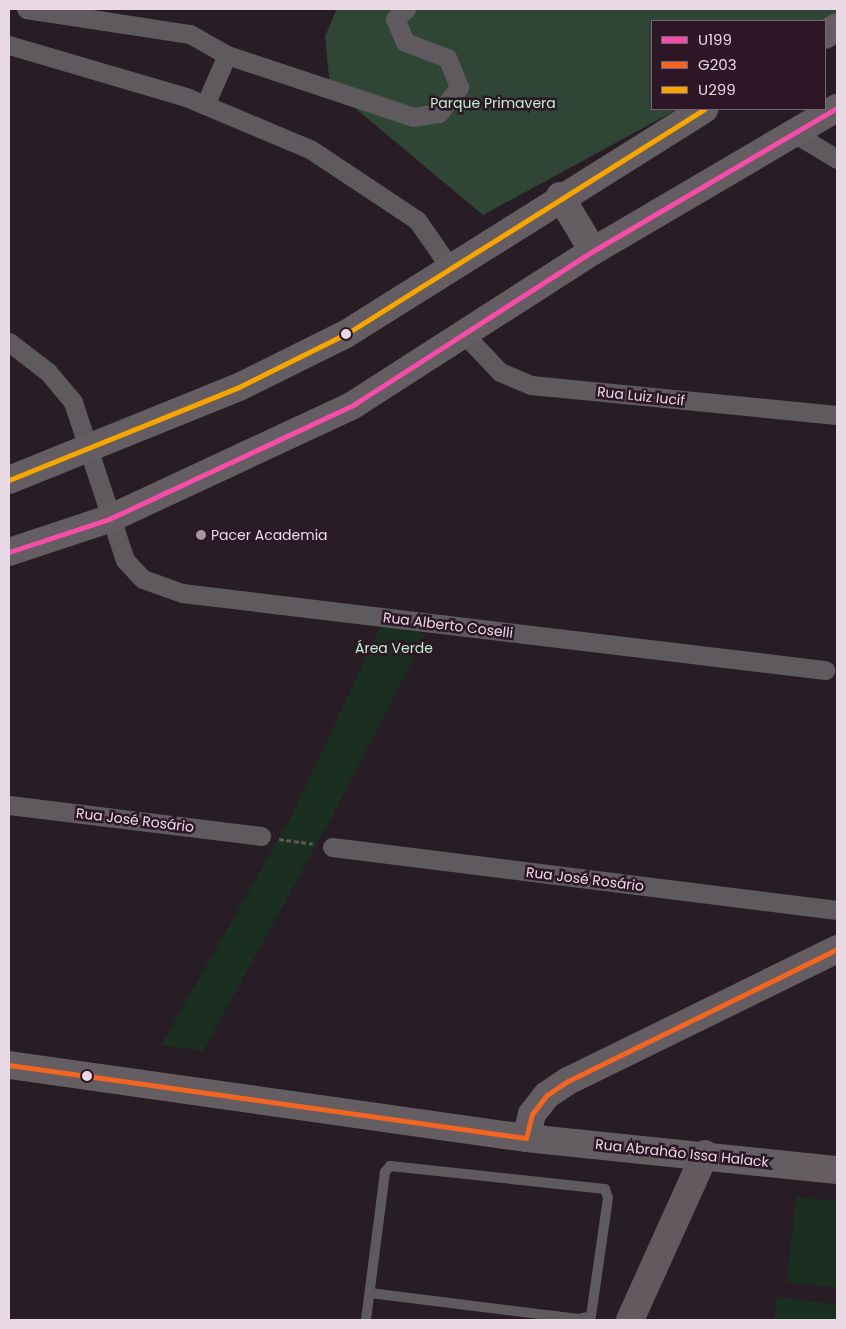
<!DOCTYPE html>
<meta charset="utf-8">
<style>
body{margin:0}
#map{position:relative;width:846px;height:1329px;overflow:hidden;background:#281c25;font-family:Poppins,sans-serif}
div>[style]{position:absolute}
.green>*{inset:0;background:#1a2e21}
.forest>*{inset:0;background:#2f4536}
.path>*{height:3px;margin-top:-1.5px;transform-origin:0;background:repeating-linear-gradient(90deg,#5e585b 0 5px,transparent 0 7.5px)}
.lane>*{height:10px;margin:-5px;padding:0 5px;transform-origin:5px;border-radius:5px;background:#5f5a5e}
.street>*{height:19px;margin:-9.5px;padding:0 9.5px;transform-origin:9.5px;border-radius:9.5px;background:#5f5a5e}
.secondary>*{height:28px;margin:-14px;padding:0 14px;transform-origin:14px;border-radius:14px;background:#645d61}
.primary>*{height:28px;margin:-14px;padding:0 14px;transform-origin:14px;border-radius:14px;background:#635a60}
.bus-1>*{height:5px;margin:-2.5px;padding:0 2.5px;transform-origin:2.5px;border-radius:2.5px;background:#f54da8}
.bus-2>*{height:5px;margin:-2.5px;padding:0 2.5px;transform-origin:2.5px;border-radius:2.5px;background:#f26522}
.bus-3>*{height:5px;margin:-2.5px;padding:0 2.5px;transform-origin:2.5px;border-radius:2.5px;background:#f7a600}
.dots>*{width:14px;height:14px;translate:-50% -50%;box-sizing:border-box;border:2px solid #2d1727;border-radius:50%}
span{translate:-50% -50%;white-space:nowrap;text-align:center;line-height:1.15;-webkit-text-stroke:5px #2d1727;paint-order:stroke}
.park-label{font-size:14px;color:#bcf1cc}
.street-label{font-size:14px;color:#e9d9e4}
.poi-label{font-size:14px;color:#e9d9e4}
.left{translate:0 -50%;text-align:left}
.frame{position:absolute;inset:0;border:10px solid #e9d9e4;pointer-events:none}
.legend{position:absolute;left:651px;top:20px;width:175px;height:90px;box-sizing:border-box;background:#2d1727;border:1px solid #786573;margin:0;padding:6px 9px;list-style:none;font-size:15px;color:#e9d9e4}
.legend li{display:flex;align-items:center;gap:10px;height:25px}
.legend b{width:25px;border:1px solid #786573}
</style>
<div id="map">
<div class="green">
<div style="clip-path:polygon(385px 617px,426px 635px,332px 817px,203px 1051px,161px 1045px,291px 817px)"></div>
<div style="clip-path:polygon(796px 1197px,837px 1201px,837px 1288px,787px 1282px)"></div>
<div style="clip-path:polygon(777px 1297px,837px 1304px,837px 1320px,774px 1320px)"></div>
</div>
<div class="forest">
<div style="clip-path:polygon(337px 9px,837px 9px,837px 12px,822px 21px,652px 21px,652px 109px,678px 109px,483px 215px,330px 87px,325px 36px)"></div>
</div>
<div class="path">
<div style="left:279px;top:839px;width:34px;rotate:8deg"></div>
</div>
<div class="lane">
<div style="left:370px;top:1293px;width:177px;rotate:7.1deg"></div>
<div style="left:366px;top:1320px;width:149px;rotate:-82.7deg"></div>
<div style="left:385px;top:1172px;width:8px;rotate:-50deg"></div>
<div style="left:390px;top:1166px;width:216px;rotate:6.1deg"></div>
<div style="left:605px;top:1189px;width:9px;rotate:72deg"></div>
<div style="left:608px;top:1198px;width:119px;rotate:98.2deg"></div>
<div style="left:591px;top:1316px;width:12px;rotate:166deg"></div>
<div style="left:579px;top:1319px;width:33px;rotate:-173deg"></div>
<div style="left:546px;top:1315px;width:5px;rotate:101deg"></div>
</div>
<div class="street">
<div style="left:26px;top:9px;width:166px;rotate:8.7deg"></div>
<div style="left:190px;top:34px;width:43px;rotate:29.6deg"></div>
<div style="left:9px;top:45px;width:184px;rotate:16.4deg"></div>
<div style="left:186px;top:97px;width:134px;rotate:22.8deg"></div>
<div style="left:310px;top:149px;width:128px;rotate:33.6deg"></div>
<div style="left:417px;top:220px;width:56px;rotate:55.2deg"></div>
<div style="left:205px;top:105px;width:55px;rotate:-66.3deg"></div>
<div style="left:227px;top:55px;width:196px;rotate:18.4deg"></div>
<div style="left:413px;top:117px;width:26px;rotate:-9deg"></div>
<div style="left:439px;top:113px;width:33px;rotate:-52deg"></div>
<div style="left:459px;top:87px;width:31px;rotate:-112deg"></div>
<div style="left:447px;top:58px;width:45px;rotate:-159.1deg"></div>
<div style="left:405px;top:42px;width:25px;rotate:-113deg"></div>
<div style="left:395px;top:19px;width:15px;rotate:-42deg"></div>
<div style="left:794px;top:133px;width:50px;rotate:31.2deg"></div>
<div style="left:464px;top:334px;width:52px;rotate:46.5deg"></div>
<div style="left:500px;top:372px;width:34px;rotate:23deg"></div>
<div style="left:531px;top:385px;width:307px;rotate:5.6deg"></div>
<div style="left:9px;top:342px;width:49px;rotate:37.6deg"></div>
<div style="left:48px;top:372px;width:39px;rotate:50deg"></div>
<div style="left:73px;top:402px;width:166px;rotate:71.8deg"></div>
<div style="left:125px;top:560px;width:26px;rotate:47deg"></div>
<div style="left:143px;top:579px;width:41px;rotate:19.7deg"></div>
<div style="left:182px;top:593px;width:648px;rotate:6.83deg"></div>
<div style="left:9px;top:805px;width:254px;rotate:7deg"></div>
<div style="left:332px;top:847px;width:509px;rotate:7.11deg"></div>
</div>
<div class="secondary">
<div style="left:825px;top:35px;width:14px;rotate:-34deg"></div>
<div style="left:560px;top:196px;width:64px;rotate:59deg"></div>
<div style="left:9px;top:480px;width:248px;rotate:-22deg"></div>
<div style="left:239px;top:387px;width:119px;rotate:-26.4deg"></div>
<div style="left:346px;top:334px;width:423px;rotate:-32.1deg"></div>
<div style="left:9px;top:552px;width:105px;rotate:-18.3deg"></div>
<div style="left:109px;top:519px;width:269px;rotate:-25deg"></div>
<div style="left:353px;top:405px;width:285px;rotate:-32.7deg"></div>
<div style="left:593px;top:251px;width:283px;rotate:-30.4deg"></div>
<div style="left:9px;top:1065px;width:522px;rotate:8.04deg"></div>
<div style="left:526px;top:1138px;width:313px;rotate:5.9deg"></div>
<div style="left:526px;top:1138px;width:25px;rotate:-76deg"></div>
<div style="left:532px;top:1114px;width:24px;rotate:-52deg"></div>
<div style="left:547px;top:1095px;width:25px;rotate:-34deg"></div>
<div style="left:568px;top:1081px;width:300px;rotate:-26.1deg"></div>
</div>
<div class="primary">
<div style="left:630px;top:1320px;width:182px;rotate:-65.7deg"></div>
</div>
<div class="bus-1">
<div style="left:9px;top:552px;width:105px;rotate:-18.3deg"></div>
<div style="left:109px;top:519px;width:269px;rotate:-25deg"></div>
<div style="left:353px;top:405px;width:285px;rotate:-32.7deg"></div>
<div style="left:593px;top:251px;width:283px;rotate:-30.4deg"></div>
</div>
<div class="bus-2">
<div style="left:9px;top:1065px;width:522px;rotate:8.04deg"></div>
<div style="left:526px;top:1138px;width:25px;rotate:-76deg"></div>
<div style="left:532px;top:1114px;width:24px;rotate:-52deg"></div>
<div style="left:547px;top:1095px;width:25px;rotate:-34deg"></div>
<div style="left:568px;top:1081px;width:300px;rotate:-26.1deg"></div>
</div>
<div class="bus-3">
<div style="left:9px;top:480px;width:248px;rotate:-22deg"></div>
<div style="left:239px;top:387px;width:119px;rotate:-26.4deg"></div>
<div style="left:346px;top:334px;width:423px;rotate:-32.1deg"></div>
</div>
<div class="dots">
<div style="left:346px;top:334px;background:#e9d9e4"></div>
<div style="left:201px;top:535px;background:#a597a1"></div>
<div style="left:87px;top:1076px;background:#e9d9e4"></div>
</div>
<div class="park-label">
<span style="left:493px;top:103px">Parque Primavera</span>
<span style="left:394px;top:648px">Área Verde</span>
</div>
<div class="street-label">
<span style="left:641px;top:396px;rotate:6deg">Rua Luiz Iucif</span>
<span style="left:448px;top:625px;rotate:7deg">Rua Alberto Coselli</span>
<span style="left:135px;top:820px;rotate:7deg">Rua José Rosário</span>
<span style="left:585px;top:879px;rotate:7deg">Rua José Rosário</span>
<span style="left:682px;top:1153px;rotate:6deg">Rua Abrahão Issa Halack</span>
</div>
<div class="poi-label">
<span class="left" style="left:211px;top:535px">Pacer Academia</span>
</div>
<div class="frame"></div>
<ul class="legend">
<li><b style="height:6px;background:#f54da8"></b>U199</li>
<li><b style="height:6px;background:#f26522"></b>G203</li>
<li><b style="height:6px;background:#f7a600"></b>U299</li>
</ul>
</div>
